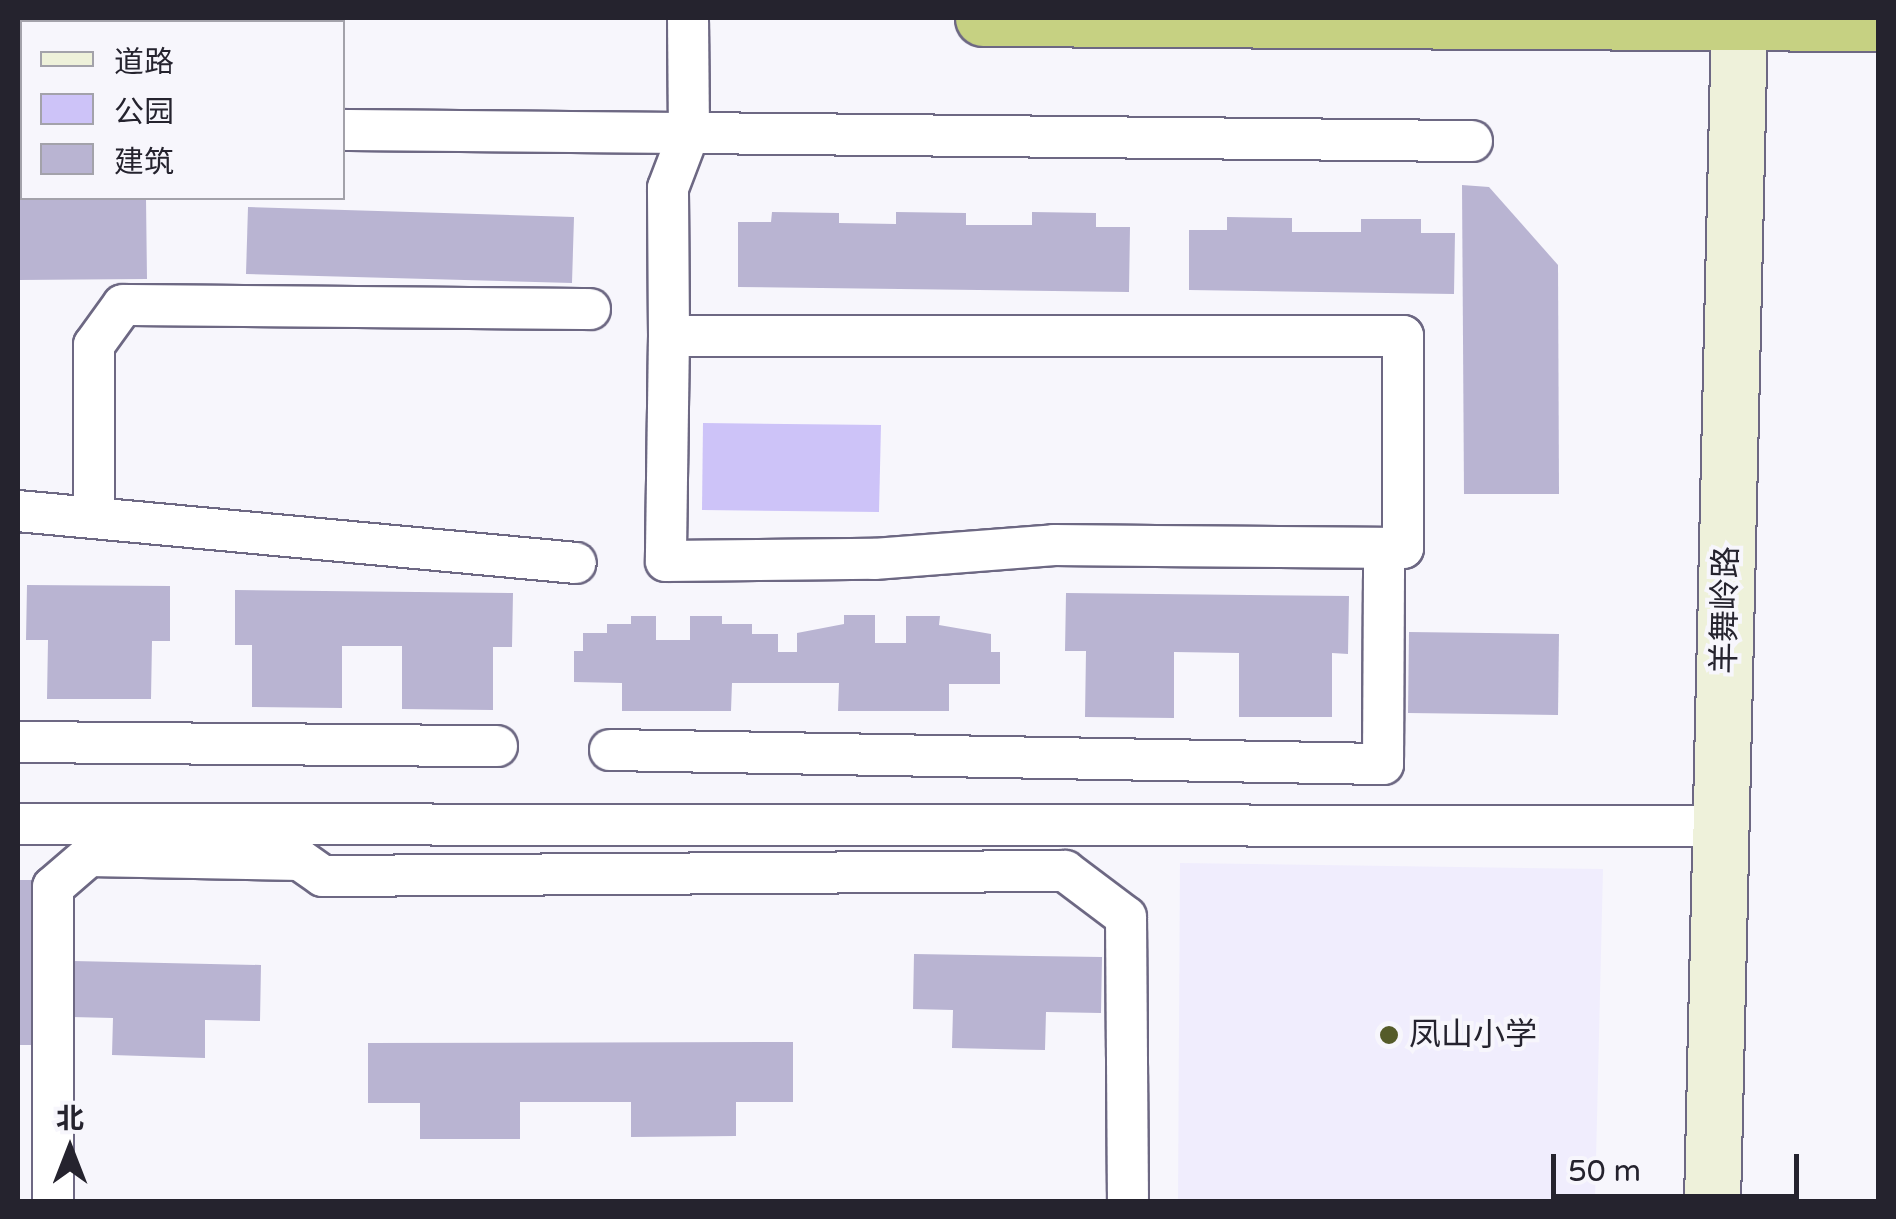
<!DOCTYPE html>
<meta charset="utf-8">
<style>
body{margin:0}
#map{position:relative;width:1896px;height:1219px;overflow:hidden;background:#f7f6fc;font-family:"Varela Round","Noto Sans SC",sans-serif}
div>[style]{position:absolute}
.built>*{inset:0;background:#f0edfd}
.green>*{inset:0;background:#cdc3f8}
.building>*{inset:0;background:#b9b4d2}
.roads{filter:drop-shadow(2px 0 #6d6883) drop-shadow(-2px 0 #6d6883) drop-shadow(0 2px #6d6883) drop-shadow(0 -2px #6d6883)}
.street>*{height:40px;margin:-20px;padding:0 20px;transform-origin:20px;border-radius:20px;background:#fff}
.secondary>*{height:55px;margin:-27.5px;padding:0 27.5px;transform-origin:27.5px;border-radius:27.5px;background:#eef1da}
.highway>*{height:55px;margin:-27.5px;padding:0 27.5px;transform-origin:27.5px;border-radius:27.5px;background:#c6d182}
.dots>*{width:28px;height:28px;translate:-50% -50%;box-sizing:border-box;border:5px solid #f7f6fc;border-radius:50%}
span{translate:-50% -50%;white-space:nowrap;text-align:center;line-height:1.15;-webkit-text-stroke:8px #f7f6fc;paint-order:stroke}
.street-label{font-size:32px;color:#25232e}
.poi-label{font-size:32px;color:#25232e}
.left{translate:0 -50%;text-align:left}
.frame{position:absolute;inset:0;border:20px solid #25232e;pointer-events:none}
.legend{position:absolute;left:20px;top:20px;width:325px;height:180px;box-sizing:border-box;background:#f7f6fc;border:2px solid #a3a2aa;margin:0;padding:12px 18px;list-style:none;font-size:30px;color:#25232e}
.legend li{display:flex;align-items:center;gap:20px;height:50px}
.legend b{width:50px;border:2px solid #a3a2aa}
.north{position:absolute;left:20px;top:1099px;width:100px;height:100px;-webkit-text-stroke:8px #f7f6fc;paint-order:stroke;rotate:0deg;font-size:28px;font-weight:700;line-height:40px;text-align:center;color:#25232e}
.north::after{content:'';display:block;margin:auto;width:35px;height:45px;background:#25232e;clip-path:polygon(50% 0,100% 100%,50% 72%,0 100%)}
.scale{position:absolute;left:1551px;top:1154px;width:248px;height:45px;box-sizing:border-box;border:5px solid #25232e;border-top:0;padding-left:12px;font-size:30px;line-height:35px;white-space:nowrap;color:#25232e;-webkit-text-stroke:8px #f7f6fc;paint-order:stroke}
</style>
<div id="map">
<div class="built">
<div style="clip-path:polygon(1180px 863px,1603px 869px,1595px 1201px,1178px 1201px)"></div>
</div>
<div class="green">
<div style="clip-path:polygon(703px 423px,881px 425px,879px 512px,702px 510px)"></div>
</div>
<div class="building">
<div style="clip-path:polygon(18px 178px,22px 198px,146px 198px,147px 279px,18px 280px)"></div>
<div style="clip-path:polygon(1462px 185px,1489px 187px,1558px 265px,1559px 494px,1464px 494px)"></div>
<div style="clip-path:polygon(248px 207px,574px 217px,572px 283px,246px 274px)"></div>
<div style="clip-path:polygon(772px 212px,839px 213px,839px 223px,896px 224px,896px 212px,966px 213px,966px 225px,1032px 225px,1032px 212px,1096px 213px,1096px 227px,1130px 227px,1129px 292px,738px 287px,738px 222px,771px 222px)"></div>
<div style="clip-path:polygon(1227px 217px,1292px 218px,1292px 232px,1361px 232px,1361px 219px,1421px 219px,1421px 233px,1455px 233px,1454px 294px,1189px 290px,1189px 230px,1227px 230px)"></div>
<div style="clip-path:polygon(27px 585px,170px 586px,170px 641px,152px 641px,151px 699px,47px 699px,48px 640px,26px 640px)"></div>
<div style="clip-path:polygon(235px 590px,513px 593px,512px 647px,493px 647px,493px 710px,402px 709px,402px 646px,342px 646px,342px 708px,252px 707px,252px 645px,235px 645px)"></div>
<div style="clip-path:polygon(1066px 593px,1349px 596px,1348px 654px,1332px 653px,1332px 717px,1239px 717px,1239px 653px,1174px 652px,1174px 718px,1085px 717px,1086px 651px,1065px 651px)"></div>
<div style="clip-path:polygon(844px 615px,875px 615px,875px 643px,906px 643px,906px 616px,940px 616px,939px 625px,991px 634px,991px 652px,1000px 652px,1000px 684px,949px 684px,949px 711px,838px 711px,839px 683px,732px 683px,731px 711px,622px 711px,622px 683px,574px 682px,574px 651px,583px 651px,583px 633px,607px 633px,607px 624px,631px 624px,631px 616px,656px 616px,656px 640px,690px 640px,690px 616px,722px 616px,722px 624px,752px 624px,752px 634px,778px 634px,778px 652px,797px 652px,797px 633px,844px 624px)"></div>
<div style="clip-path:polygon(1409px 632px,1559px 634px,1558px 715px,1408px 713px)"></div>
<div style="clip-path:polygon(18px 880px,36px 880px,34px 1045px,18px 1045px)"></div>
<div style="clip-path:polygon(914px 954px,1102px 957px,1101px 1013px,1046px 1012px,1045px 1050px,952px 1048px,953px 1010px,913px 1009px)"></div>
<div style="clip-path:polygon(73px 961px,261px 965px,260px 1021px,205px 1020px,205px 1058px,112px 1055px,113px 1018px,72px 1017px)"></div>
<div style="clip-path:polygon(793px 1042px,793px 1102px,736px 1102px,736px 1136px,631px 1137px,631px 1102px,520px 1102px,520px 1139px,420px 1139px,420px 1103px,368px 1103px,368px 1043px)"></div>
</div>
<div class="roads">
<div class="street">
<div style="left:342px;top:130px;width:347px;rotate:0.5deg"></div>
<div style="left:689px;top:133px;width:115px;rotate:-90.5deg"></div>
<div style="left:669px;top:336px;width:225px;rotate:90.8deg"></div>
<div style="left:666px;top:561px;width:208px;rotate:-0.6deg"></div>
<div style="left:874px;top:559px;width:181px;rotate:-4.4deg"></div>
<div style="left:1054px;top:545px;width:349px;rotate:0.5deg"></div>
<div style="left:1403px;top:548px;width:212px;rotate:-90deg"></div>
<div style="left:1403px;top:336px;width:734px;rotate:180deg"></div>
<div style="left:669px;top:336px;width:148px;rotate:-90.4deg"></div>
<div style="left:668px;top:188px;width:59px;rotate:-69.1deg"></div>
<div style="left:689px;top:133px;width:783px;rotate:0.59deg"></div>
<div style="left:18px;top:511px;width:560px;rotate:5.32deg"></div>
<div style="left:94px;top:518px;width:173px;rotate:-90deg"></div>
<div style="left:94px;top:345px;width:49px;rotate:-54.1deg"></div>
<div style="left:123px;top:305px;width:467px;rotate:0.5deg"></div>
<div style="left:18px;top:742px;width:479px;rotate:0.5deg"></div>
<div style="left:610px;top:750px;width:773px;rotate:1.04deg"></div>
<div style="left:1383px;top:764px;width:216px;rotate:-89.7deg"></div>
<div style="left:18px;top:824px;width:1703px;rotate:0.07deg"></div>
<div style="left:53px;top:1202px;width:315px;rotate:-90deg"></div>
<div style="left:53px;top:887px;width:48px;rotate:-40.7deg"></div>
<div style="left:89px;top:856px;width:211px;rotate:1.1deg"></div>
<div style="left:300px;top:860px;width:28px;rotate:35deg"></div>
<div style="left:323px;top:876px;width:742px;rotate:-0.39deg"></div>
<div style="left:1065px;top:871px;width:76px;rotate:37deg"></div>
<div style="left:1126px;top:917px;width:285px;rotate:89.6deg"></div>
</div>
<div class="secondary">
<div style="left:1712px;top:1202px;width:1184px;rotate:-88.69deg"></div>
</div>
<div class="highway">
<div style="left:983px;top:18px;width:895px;rotate:0.32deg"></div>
</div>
</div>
<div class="dots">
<div style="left:1389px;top:1035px;background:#555b29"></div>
</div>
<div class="street-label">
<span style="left:1726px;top:610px;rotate:-89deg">羊舞岭路</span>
</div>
<div class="poi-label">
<span class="left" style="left:1409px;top:1035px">凤山小学</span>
</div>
<div class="frame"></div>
<ul class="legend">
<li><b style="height:12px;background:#eef1da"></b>道路</li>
<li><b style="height:28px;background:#cdc3f8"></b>公园</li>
<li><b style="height:28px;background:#b9b4d2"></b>建筑</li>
</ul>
<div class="north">北</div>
<div class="scale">50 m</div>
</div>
